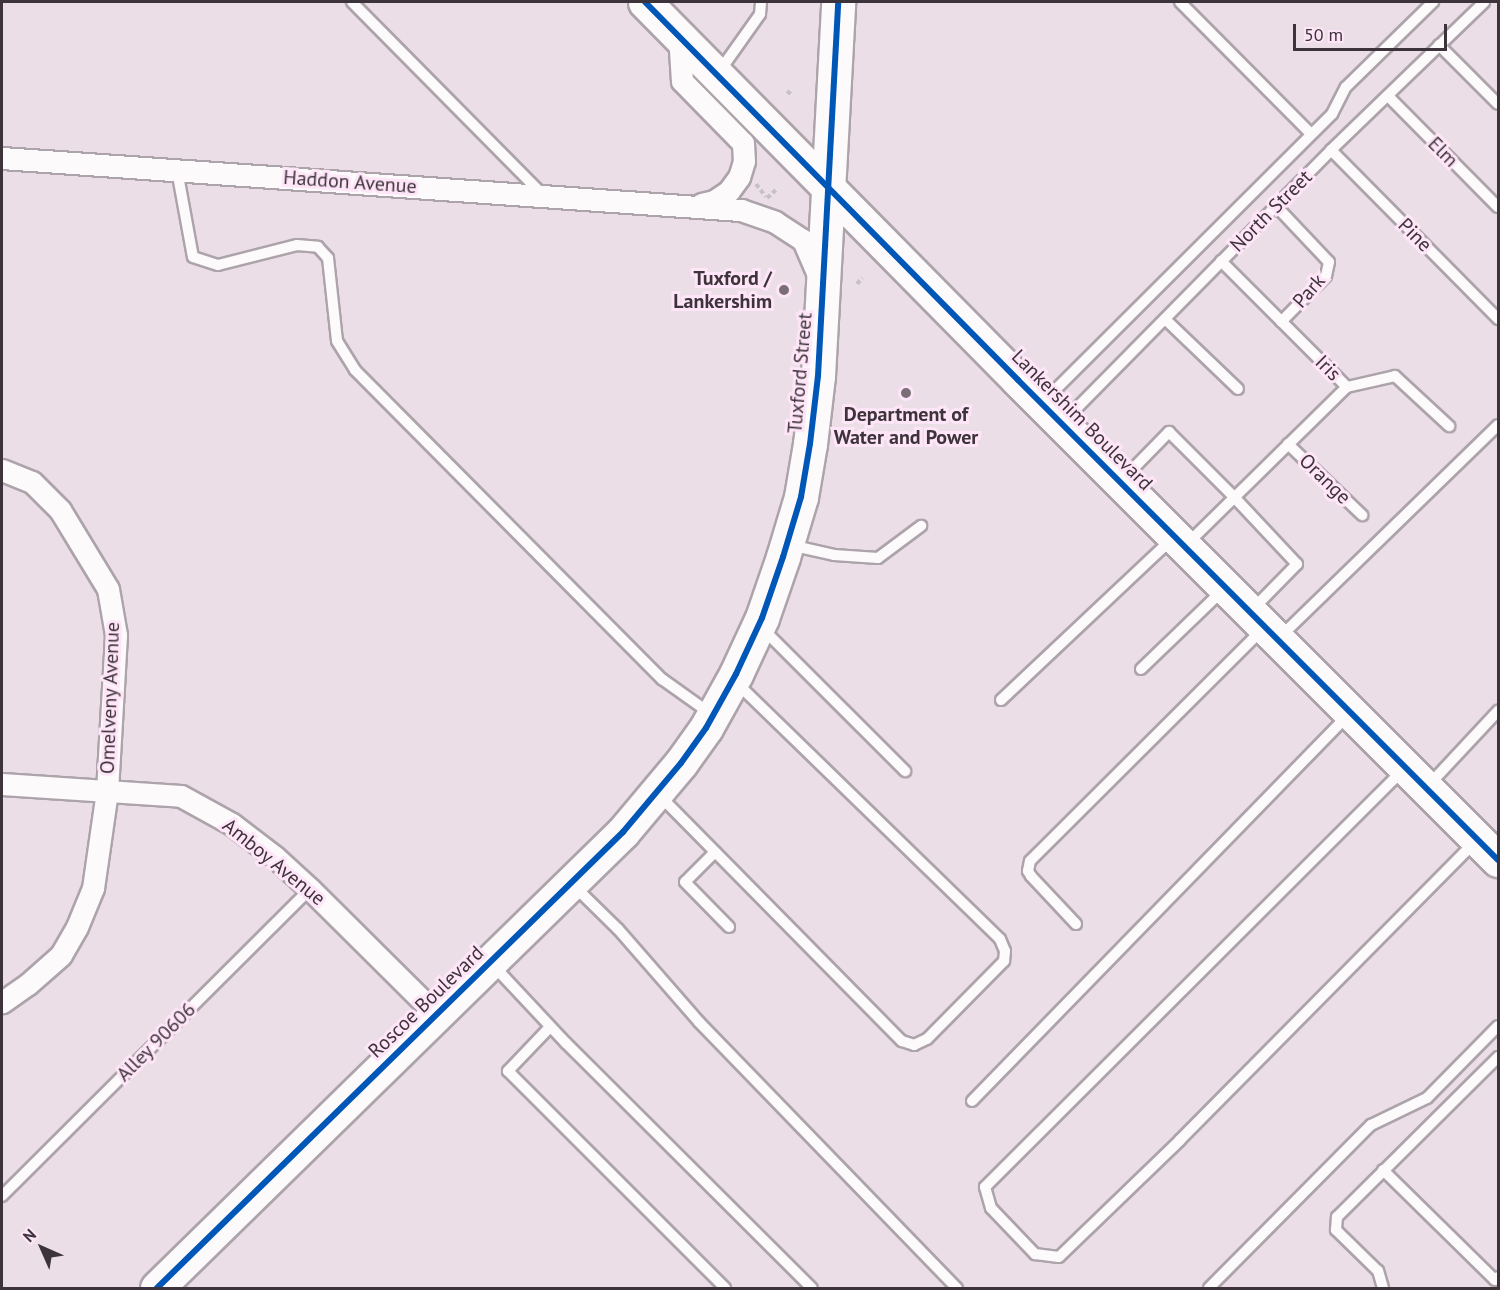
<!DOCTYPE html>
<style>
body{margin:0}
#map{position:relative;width:1500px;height:1290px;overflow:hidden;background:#ebdee7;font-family:"PT Sans",sans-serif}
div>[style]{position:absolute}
.path>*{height:4px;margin-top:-2px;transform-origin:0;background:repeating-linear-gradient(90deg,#c6c1c4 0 4.5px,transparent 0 7.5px)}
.roads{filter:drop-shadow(2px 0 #ada3aa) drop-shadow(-2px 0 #ada3aa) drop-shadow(0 2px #ada3aa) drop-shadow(0 -2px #ada3aa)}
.service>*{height:10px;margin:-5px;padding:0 5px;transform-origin:5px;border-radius:5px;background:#fcfafb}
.minor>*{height:21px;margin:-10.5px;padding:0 10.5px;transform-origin:10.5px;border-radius:10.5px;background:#fcfafb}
.primary>*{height:33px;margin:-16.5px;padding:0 16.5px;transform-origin:16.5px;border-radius:16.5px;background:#fcfafb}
.cycleway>*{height:6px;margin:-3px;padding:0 3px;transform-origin:3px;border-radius:3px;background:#0057b8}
.dots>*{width:16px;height:16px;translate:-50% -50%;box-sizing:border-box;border:3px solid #fee5f7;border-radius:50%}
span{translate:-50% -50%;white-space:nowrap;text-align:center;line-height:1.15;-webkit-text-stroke:6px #fee5f7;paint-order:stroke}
.street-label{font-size:20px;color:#3d333a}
.poi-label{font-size:20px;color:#3d333a;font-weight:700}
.right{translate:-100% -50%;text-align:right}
.frame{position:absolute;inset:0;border:3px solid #3d333a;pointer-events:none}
.north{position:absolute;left:12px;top:1218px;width:60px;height:60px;-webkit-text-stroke:4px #fee5f7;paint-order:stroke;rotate:315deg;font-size:16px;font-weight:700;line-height:24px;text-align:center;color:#3d333a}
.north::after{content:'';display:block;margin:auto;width:21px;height:27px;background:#3d333a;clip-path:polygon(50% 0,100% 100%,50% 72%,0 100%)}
.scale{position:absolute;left:1293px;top:24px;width:154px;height:27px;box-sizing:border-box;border:3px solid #3d333a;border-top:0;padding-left:8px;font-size:18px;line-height:21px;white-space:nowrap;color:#3d333a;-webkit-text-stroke:4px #fee5f7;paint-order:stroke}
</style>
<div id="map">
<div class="path">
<div style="left:787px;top:91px;width:6px;rotate:39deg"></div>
<div style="left:756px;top:184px;width:16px;rotate:52deg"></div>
<div style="left:767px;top:198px;width:12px;rotate:-42deg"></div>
<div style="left:857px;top:284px;width:8px;rotate:-50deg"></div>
</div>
<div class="roads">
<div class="service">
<div style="left:352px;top:2px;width:269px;rotate:45.3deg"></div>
<div style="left:1180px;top:2px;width:186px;rotate:45.2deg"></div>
<div style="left:1439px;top:45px;width:83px;rotate:45deg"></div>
<div style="left:719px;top:72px;width:71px;rotate:-54.7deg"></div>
<div style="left:760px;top:14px;width:12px;rotate:-85deg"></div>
<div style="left:1388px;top:96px;width:156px;rotate:45.3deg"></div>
<div style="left:1331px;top:150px;width:238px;rotate:45.3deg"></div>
<div style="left:177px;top:170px;width:88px;rotate:79.6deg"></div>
<div style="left:193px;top:257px;width:26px;rotate:18deg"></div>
<div style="left:218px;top:265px;width:81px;rotate:-14.2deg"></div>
<div style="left:297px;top:245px;width:21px;rotate:5deg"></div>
<div style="left:318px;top:247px;width:15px;rotate:48deg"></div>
<div style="left:328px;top:258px;width:83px;rotate:83.8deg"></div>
<div style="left:337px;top:341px;width:34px;rotate:58deg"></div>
<div style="left:355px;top:370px;width:436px;rotate:45.2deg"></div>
<div style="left:662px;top:679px;width:60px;rotate:35.5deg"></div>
<div style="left:1276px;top:206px;width:77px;rotate:46.6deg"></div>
<div style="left:1329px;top:262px;width:14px;rotate:102deg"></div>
<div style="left:1326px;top:276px;width:64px;rotate:134.4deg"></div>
<div style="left:1221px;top:261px;width:178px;rotate:45deg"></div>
<div style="left:1165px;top:319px;width:101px;rotate:43.8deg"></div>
<div style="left:1347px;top:387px;width:49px;rotate:-12.9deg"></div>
<div style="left:1395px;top:376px;width:74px;rotate:42.8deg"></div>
<div style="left:1044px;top:401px;width:407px;rotate:-44.9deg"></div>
<div style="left:1332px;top:114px;width:30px;rotate:-63deg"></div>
<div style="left:1346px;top:87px;width:122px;rotate:-44.3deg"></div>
<div style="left:1064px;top:421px;width:380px;rotate:-45.4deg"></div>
<div style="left:1331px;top:150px;width:213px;rotate:-44deg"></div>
<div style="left:1288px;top:444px;width:103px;rotate:43.8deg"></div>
<div style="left:1123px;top:479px;width:66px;rotate:-45.6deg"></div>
<div style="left:1169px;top:432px;width:92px;rotate:45deg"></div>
<div style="left:1234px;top:497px;width:92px;rotate:46.8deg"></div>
<div style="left:1297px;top:564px;width:64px;rotate:134.4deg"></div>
<div style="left:1187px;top:544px;width:224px;rotate:-44.5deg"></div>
<div style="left:790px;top:545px;width:45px;rotate:12.8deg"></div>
<div style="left:834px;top:555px;width:44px;rotate:3.9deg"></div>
<div style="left:878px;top:558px;width:54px;rotate:-36.7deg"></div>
<div style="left:761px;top:627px;width:204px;rotate:45deg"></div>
<div style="left:1279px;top:638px;width:305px;rotate:-44.2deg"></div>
<div style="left:1141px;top:669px;width:114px;rotate:-43.9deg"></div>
<div style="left:1001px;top:700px;width:235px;rotate:-43.3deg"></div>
<div style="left:1404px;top:769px;width:592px;rotate:135.07deg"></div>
<div style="left:985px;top:1187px;width:22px;rotate:74deg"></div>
<div style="left:991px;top:1208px;width:64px;rotate:46.3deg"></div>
<div style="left:1035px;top:1254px;width:24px;rotate:7deg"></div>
<div style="left:1059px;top:1257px;width:168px;rotate:-44deg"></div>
<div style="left:1180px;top:1140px;width:419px;rotate:-45.3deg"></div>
<div style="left:1428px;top:786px;width:103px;rotate:-47deg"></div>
<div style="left:659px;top:795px;width:346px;rotate:45.4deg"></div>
<div style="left:902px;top:1041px;width:13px;rotate:18deg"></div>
<div style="left:914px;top:1045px;width:14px;rotate:-25deg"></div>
<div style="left:927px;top:1039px;width:110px;rotate:-45.4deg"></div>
<div style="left:1004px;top:961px;width:10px;rotate:-84deg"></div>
<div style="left:1005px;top:951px;width:13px;rotate:-113deg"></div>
<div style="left:1000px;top:939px;width:370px;rotate:-135.8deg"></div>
<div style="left:715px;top:852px;width:42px;rotate:135deg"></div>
<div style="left:685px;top:882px;width:63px;rotate:45.6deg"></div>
<div style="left:573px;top:885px;width:63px;rotate:44.4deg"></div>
<div style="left:618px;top:929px;width:123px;rotate:48.9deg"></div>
<div style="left:699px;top:1022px;width:371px;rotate:45.9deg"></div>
<div style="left:1076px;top:924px;width:66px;rotate:-133.2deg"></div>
<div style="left:1031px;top:876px;width:6px;rotate:-121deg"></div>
<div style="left:1028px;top:871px;width:10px;rotate:-79deg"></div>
<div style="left:1030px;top:861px;width:329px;rotate:-44.9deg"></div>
<div style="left:492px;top:964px;width:108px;rotate:46.9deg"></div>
<div style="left:566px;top:1043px;width:347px;rotate:44.9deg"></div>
<div style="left:550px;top:1027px;width:61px;rotate:133.7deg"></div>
<div style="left:508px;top:1071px;width:307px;rotate:45deg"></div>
<div style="left:972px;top:1101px;width:539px;rotate:-45.75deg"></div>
<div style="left:1383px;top:1170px;width:157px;rotate:44.5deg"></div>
<div style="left:1495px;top:1280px;width:4px;rotate:-45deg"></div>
<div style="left:2px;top:1196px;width:435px;rotate:-44.9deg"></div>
<div style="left:1209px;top:1288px;width:230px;rotate:-45.2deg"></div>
<div style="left:1371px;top:1125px;width:62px;rotate:-25.7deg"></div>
<div style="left:1427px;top:1098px;width:101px;rotate:-45.4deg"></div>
<div style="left:1383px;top:1288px;width:18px;rotate:-106deg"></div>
<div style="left:1378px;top:1271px;width:59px;rotate:-135.7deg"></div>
<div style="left:1336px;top:1230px;width:13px;rotate:-86deg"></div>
<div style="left:1337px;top:1217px;width:227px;rotate:-44.8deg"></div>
</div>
<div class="minor">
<div style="left:679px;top:35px;width:46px;rotate:86.3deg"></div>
<div style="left:682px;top:81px;width:87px;rotate:45.5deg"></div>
<div style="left:743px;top:143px;width:18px;rotate:87deg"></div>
<div style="left:744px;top:161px;width:17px;rotate:107deg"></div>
<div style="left:739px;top:177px;width:17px;rotate:126deg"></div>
<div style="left:729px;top:191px;width:18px;rotate:146deg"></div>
<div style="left:714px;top:201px;width:13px;rotate:167deg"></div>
<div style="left:2px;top:158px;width:741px;rotate:4.03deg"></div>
<div style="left:741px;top:210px;width:36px;rotate:19deg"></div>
<div style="left:775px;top:222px;width:33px;rotate:33deg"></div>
<div style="left:803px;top:240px;width:40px;rotate:66.6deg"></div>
<div style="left:2px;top:470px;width:32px;rotate:22deg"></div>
<div style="left:32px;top:482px;width:40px;rotate:45deg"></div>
<div style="left:60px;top:510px;width:92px;rotate:58.7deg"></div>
<div style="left:108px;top:589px;width:47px;rotate:80.1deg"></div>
<div style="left:116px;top:635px;width:156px;rotate:93.3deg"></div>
<div style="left:107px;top:791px;width:98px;rotate:98.2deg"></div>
<div style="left:93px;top:888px;width:42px;rotate:112.3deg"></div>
<div style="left:77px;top:927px;width:32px;rotate:120deg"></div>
<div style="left:61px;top:955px;width:44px;rotate:138.7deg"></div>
<div style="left:28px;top:984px;width:32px;rotate:145deg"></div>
<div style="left:2px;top:784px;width:179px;rotate:3.8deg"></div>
<div style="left:181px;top:796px;width:58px;rotate:28.8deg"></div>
<div style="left:232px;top:824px;width:54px;rotate:37.5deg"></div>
<div style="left:275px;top:857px;width:47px;rotate:42.4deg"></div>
<div style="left:310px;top:889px;width:177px;rotate:44.8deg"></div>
</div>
<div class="primary">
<div style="left:645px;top:2px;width:531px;rotate:45.38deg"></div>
<div style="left:1018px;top:380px;width:679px;rotate:45deg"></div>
<div style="left:157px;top:1288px;width:652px;rotate:-44.38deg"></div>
<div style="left:623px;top:832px;width:90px;rotate:-50deg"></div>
<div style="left:681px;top:763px;width:43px;rotate:-54.5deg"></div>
<div style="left:706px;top:728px;width:62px;rotate:-60.9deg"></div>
<div style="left:736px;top:674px;width:62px;rotate:-65.1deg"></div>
<div style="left:762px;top:618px;width:65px;rotate:-71deg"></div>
<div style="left:783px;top:557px;width:63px;rotate:-73.3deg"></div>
<div style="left:801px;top:497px;width:54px;rotate:-80.4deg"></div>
<div style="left:810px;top:444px;width:68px;rotate:-83.3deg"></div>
<div style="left:818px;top:376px;width:375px;rotate:-86.9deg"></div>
</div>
</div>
<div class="cycleway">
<div style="left:645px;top:2px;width:531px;rotate:45.38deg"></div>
<div style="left:1018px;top:380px;width:679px;rotate:45deg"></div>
<div style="left:157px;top:1288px;width:652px;rotate:-44.38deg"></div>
<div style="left:623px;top:832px;width:90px;rotate:-50deg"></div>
<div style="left:681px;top:763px;width:43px;rotate:-54.5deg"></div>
<div style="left:706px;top:728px;width:62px;rotate:-60.9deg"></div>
<div style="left:736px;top:674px;width:62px;rotate:-65.1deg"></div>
<div style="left:762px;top:618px;width:65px;rotate:-71deg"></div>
<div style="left:783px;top:557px;width:63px;rotate:-73.3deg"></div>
<div style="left:801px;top:497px;width:54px;rotate:-80.4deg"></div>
<div style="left:810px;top:444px;width:68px;rotate:-83.3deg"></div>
<div style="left:818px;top:376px;width:375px;rotate:-86.9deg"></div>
</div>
<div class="dots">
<div style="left:784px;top:290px;background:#7a6f77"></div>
<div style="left:906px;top:393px;background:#7a6f77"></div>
</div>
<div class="street-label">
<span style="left:1443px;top:152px;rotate:45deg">Elm</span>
<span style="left:350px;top:182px;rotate:4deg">Haddon Avenue</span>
<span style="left:1271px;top:211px;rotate:-45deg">North Street</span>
<span style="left:1415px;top:235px;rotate:45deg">Pine</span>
<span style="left:1309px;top:291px;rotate:-49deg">Park</span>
<span style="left:1328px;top:368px;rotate:45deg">Iris</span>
<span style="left:800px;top:373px;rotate:-85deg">Tuxford Street</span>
<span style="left:1082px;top:420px;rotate:45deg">Lankershim Boulevard</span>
<span style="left:1325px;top:479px;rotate:44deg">Orange</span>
<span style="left:110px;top:698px;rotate:-88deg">Omelveny Avenue</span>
<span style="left:274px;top:862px;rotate:39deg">Amboy Avenue</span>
<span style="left:426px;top:1002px;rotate:-44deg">Roscoe Boulevard</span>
<span style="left:156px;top:1042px;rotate:-45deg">Alley 90606</span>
</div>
<div class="poi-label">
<span class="right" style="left:772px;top:290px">Tuxford /<br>Lankershim</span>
<span style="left:906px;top:426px">Department of<br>Water and Power</span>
</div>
<div class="frame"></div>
<div class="north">N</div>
<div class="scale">50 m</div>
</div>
